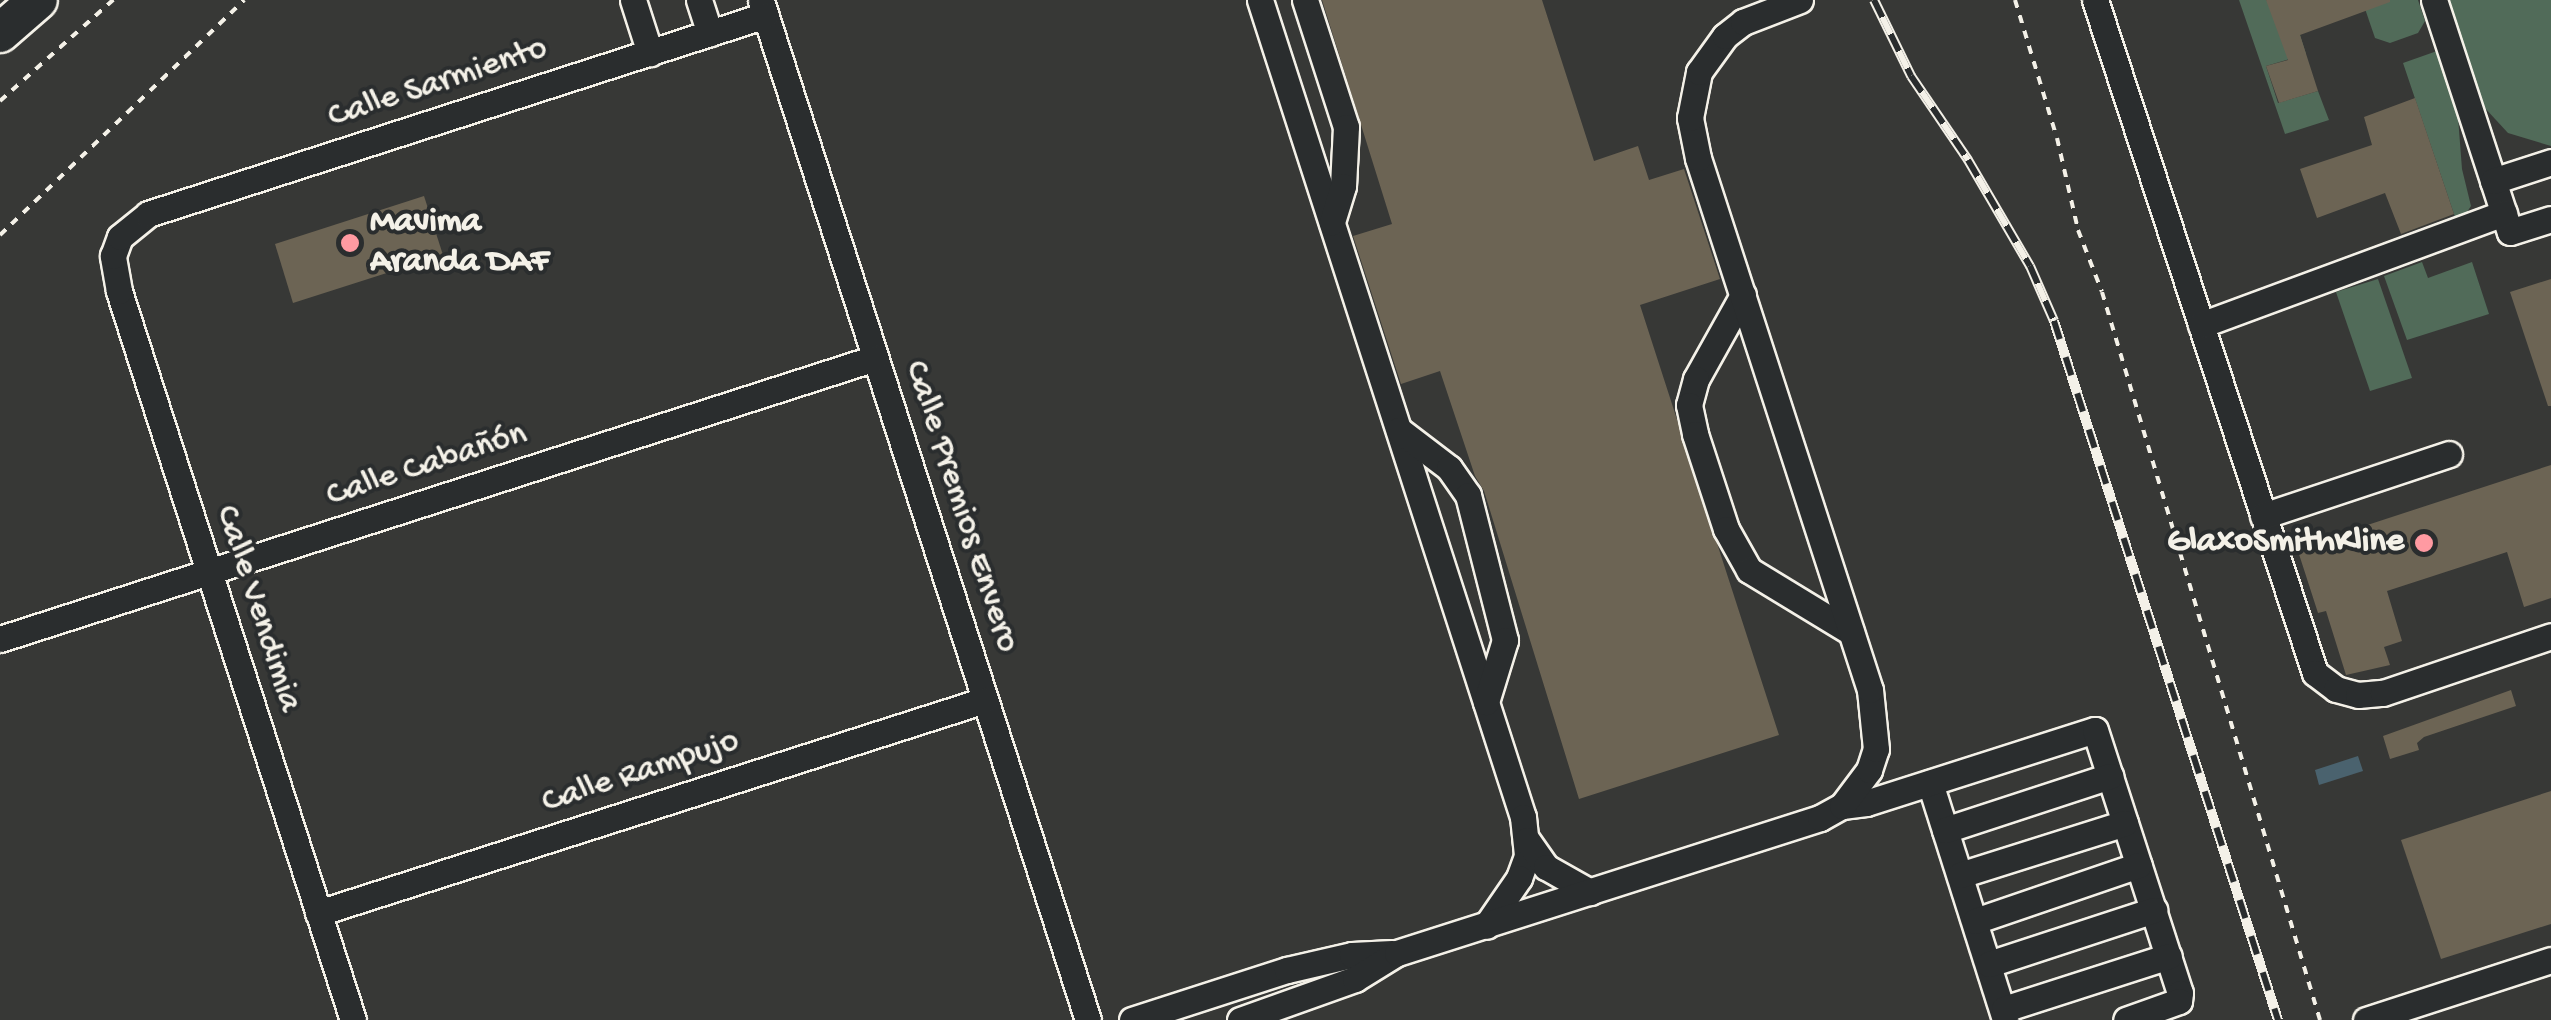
<!DOCTYPE html>
<meta charset="utf-8">
<style>
body{margin:0}
#map{position:relative;width:2551px;height:1020px;overflow:hidden;background:#373836;font-family:"Gochi Hand",sans-serif}
div>[style]{position:absolute}
.green>*{inset:0;background:#516b59}
.water>*{inset:0;background:#4a626e}
.building>*{inset:0;background:#6c6454}
.path>*{height:4px;margin-top:-2px;transform-origin:0;background:repeating-linear-gradient(90deg,#f4f1e8 0 8px,transparent 0 16px)}
.roads{filter:drop-shadow(2px 0 #f4f1e8) drop-shadow(-2px 0 #f4f1e8) drop-shadow(0 2px #f4f1e8) drop-shadow(0 -2px #f4f1e8)}
.minor>*{height:25px;margin:-12.5px;padding:0 12.5px;transform-origin:12.5px;border-radius:12.5px;background:#2a2d2e}
.highway>*{height:38px;margin:-19px;padding:0 19px;transform-origin:19px;border-radius:19px;background:#2a2d2e}
.rail>*{height:10px;margin-top:-5px;transform-origin:0;background:repeating-linear-gradient(90deg,#2a2d2e 0 19px,#f4f1e8 0 38px);box-sizing:border-box;border-block:2px solid #f4f1e8}
.dots>*{width:28px;height:28px;translate:-50% -50%;box-sizing:border-box;border:5px solid #2a2d2e;border-radius:50%}
span{translate:-50% -50%;white-space:nowrap;text-align:center;line-height:1.15;-webkit-text-stroke:8px #2a2d2e;paint-order:stroke}
.street-label{font-size:35px;color:#f4f1e8}
.poi-label{font-size:35px;color:#f4f1e8;font-weight:700}
.left{translate:0 -50%;text-align:left}
.right{translate:-100% -50%;text-align:right}
</style>
<div id="map">
<div class="green">
<div style="clip-path:polygon(2239px 0,2266px 0,2300px 35px,2306px 54px,2266px 66px,2278px 103px,2318px 91px,2329px 120px,2285px 134px)"></div>
<div style="clip-path:polygon(2362px 0,2418px 0,2425px 21px,2418px 33px,2390px 43px,2375px 38px)"></div>
<div style="clip-path:polygon(2448px 0,2551px 0,2551px 146px,2508px 133px,2484px 107px)"></div>
<div style="clip-path:polygon(2437px 51px,2458px 117px,2462px 169px,2471px 206px,2465px 215px,2455px 217px,2403px 63px)"></div>
<div style="clip-path:polygon(2422px 262px,2428px 278px,2472px 262px,2489px 314px,2407px 340px,2384px 276px)"></div>
<div style="clip-path:polygon(2378px 279px,2412px 378px,2370px 391px,2336px 292px)"></div>
</div>
<div class="water">
<div style="clip-path:polygon(2358px 756px,2363px 771px,2319px 785px,2315px 770px)"></div>
</div>
<div class="building">
<div style="clip-path:polygon(1322px 0,1542px 0,1594px 161px,1638px 146px,1649px 180px,1684px 169px,1720px 279px,1640px 305px,1779px 735px,1579px 799px,1484px 491px,1475px 476px,1440px 371px,1401px 384px,1353px 236px,1392px 224px)"></div>
<div style="clip-path:polygon(2266px 0,2390px 0,2390px 2px,2300px 35px,2318px 91px,2279px 103px,2266px 66px,2288px 60px)"></div>
<div style="clip-path:polygon(2415px 98px,2454px 214px,2401px 234px,2385px 193px,2317px 218px,2300px 169px,2372px 145px,2364px 117px)"></div>
<div style="clip-path:polygon(424px 196px,443px 255px,293px 303px,275px 244px)"></div>
<div style="clip-path:polygon(2551px 279px,2551px 406px,2548px 406px,2510px 292px)"></div>
<div style="clip-path:polygon(2551px 465px,2551px 598px,2524px 607px,2507px 552px,2387px 591px,2402px 641px,2384px 647px,2390px 665px,2346px 675px,2326px 611px,2318px 613px,2297px 548px)"></div>
<div style="clip-path:polygon(2511px 690px,2516px 706px,2424px 737px,2417px 743px,2419px 750px,2390px 759px,2383px 736px)"></div>
<div style="clip-path:polygon(2551px 791px,2551px 924px,2441px 959px,2401px 840px)"></div>
</div>
<div class="path">
<div style="left:2015px;top:0;width:144px;rotate:73.1deg"></div>
<div style="left:2057px;top:138px;width:94px;rotate:77.1deg"></div>
<div style="left:2078px;top:230px;width:66px;rotate:68.8deg"></div>
<div style="left:2102px;top:292px;width:760px;rotate:73.33deg"></div>
<div style="left:0;top:101px;width:152px;rotate:-41.8deg"></div>
<div style="left:0;top:235px;width:339px;rotate:-43.9deg"></div>
</div>
<div class="roads">
<div class="minor">
<div style="left:633px;top:0;width:56px;rotate:72.2deg"></div>
<div style="left:699px;top:0;width:35px;rotate:72deg"></div>
<div style="left:1260px;top:0;width:858px;rotate:72.16deg"></div>
<div style="left:1523px;top:817px;width:39px;rotate:84deg"></div>
<div style="left:1527px;top:856px;width:23px;rotate:110deg"></div>
<div style="left:1519px;top:878px;width:58px;rotate:124.5deg"></div>
<div style="left:1305px;top:0;width:133px;rotate:72.1deg"></div>
<div style="left:1346px;top:127px;width:59px;rotate:92.9deg"></div>
<div style="left:1343px;top:186px;width:38px;rotate:107deg"></div>
<div style="left:2095px;top:0;width:708px;rotate:71.9deg"></div>
<div style="left:2315px;top:673px;width:26px;rotate:37deg"></div>
<div style="left:2336px;top:689px;width:23px;rotate:15deg"></div>
<div style="left:2358px;top:695px;width:25px;rotate:-5deg"></div>
<div style="left:2383px;top:693px;width:177px;rotate:-18.7deg"></div>
<div style="left:2434px;top:0;width:244px;rotate:71.9deg"></div>
<div style="left:2510px;top:232px;width:43px;rotate:-17.6deg"></div>
<div style="left:761px;top:1px;width:1070px;rotate:72.21deg"></div>
<div style="left:2493px;top:181px;width:61px;rotate:-18.1deg"></div>
<div style="left:1743px;top:295px;width:96px;rotate:119.2deg"></div>
<div style="left:1696px;top:379px;width:27px;rotate:105deg"></div>
<div style="left:1689px;top:405px;width:30px;rotate:78deg"></div>
<div style="left:1695px;top:434px;width:100px;rotate:71.9deg"></div>
<div style="left:1726px;top:529px;width:47px;rotate:60.7deg"></div>
<div style="left:1749px;top:570px;width:119px;rotate:31.3deg"></div>
<div style="left:2201px;top:325px;width:323px;rotate:-20.3deg"></div>
<div style="left:1399px;top:430px;width:63px;rotate:37.2deg"></div>
<div style="left:1449px;top:468px;width:33px;rotate:55deg"></div>
<div style="left:1468px;top:495px;width:150px;rotate:75.7deg"></div>
<div style="left:1505px;top:640px;width:65px;rotate:107deg"></div>
<div style="left:2263px;top:516px;width:196px;rotate:-18.4deg"></div>
<div style="left:0;top:639px;width:919px;rotate:-17.8deg"></div>
<div style="left:1930px;top:783px;width:249px;rotate:72.4deg"></div>
<div style="left:1842px;top:806px;width:24px;rotate:-7deg"></div>
<div style="left:1866px;top:803px;width:240px;rotate:-17.7deg"></div>
<div style="left:2095px;top:730px;width:276px;rotate:72.1deg"></div>
<div style="left:2180px;top:993px;width:8px;rotate:97deg"></div>
<div style="left:2179px;top:1001px;width:56px;rotate:160.3deg"></div>
<div style="left:1945px;top:830px;width:174px;rotate:-18.1deg"></div>
<div style="left:1527px;top:840px;width:33px;rotate:55deg"></div>
<div style="left:1546px;top:867px;width:51px;rotate:29.6deg"></div>
<div style="left:1960px;top:875px;width:173px;rotate:-17.5deg"></div>
<div style="left:318px;top:913px;width:700px;rotate:-17.71deg"></div>
<div style="left:1975px;top:921px;width:173px;rotate:-18.9deg"></div>
<div style="left:1989px;top:964px;width:174px;rotate:-18.1deg"></div>
<div style="left:2004px;top:1009px;width:173px;rotate:-17.8deg"></div>
<div style="left:353px;top:1020px;width:766px;rotate:-107.8deg"></div>
<div style="left:119px;top:291px;width:36px;rotate:-100deg"></div>
<div style="left:113px;top:256px;width:20px;rotate:-70deg"></div>
<div style="left:120px;top:237px;width:36px;rotate:-39deg"></div>
<div style="left:148px;top:214px;width:649px;rotate:-17.85deg"></div>
<div style="left:1132px;top:1020px;width:163px;rotate:-17.9deg"></div>
<div style="left:1287px;top:970px;width:67px;rotate:-13deg"></div>
<div style="left:1352px;top:955px;width:40px;rotate:-2.9deg"></div>
<div style="left:1240px;top:1020px;width:122px;rotate:-19.6deg"></div>
<div style="left:1355px;top:979px;width:49px;rotate:-31.8deg"></div>
<div style="left:1397px;top:953px;width:444px;rotate:-17.7deg"></div>
<div style="left:1820px;top:818px;width:25px;rotate:-29deg"></div>
<div style="left:1842px;top:806px;width:45px;rotate:-53.1deg"></div>
<div style="left:1869px;top:770px;width:22px;rotate:-72deg"></div>
<div style="left:1876px;top:749px;width:59px;rotate:-95.8deg"></div>
<div style="left:1870px;top:690px;width:559px;rotate:-107.92deg"></div>
<div style="left:1698px;top:158px;width:41px;rotate:-101.3deg"></div>
<div style="left:1690px;top:118px;width:47px;rotate:-78.9deg"></div>
<div style="left:1699px;top:72px;width:44px;rotate:-54.2deg"></div>
<div style="left:1725px;top:36px;width:23px;rotate:-38deg"></div>
<div style="left:1743px;top:22px;width:61px;rotate:-21.1deg"></div>
<div style="left:2366px;top:1020px;width:194px;rotate:-18deg"></div>
</div>
<div class="highway">
<div style="left:0;top:33px;width:50px;rotate:-41deg"></div>
</div>
</div>
<div class="rail">
<div style="left:1874px;top:0;width:85px;rotate:64deg"></div>
<div style="left:1911px;top:76px;width:102px;rotate:55.8deg"></div>
<div style="left:1968px;top:160px;width:123px;rotate:59.7deg"></div>
<div style="left:2030px;top:266px;width:60px;rotate:66.4deg"></div>
<div style="left:2054px;top:321px;width:734px;rotate:72.23deg"></div>
</div>
<div class="dots">
<div style="left:350px;top:243px;background:#ff9aa2"></div>
<div style="left:2424px;top:543px;background:#ff9aa2"></div>
</div>
<div class="street-label">
<span style="left:438px;top:84px;rotate:-18deg">Calle Sarmiento</span>
<span style="left:427px;top:466px;rotate:-18deg">Calle Cabañón</span>
<span style="left:960px;top:507px;rotate:72deg">Calle Premios Envero</span>
<span style="left:257px;top:609px;rotate:72deg">Calle Vendimia</span>
<span style="left:641px;top:773px;rotate:-18deg">Calle Rampujo</span>
</div>
<div class="poi-label">
<span class="left" style="left:370px;top:243px">Mavima<br>Aranda DAF</span>
<span class="right" style="left:2404px;top:543px">GlaxoSmithKline</span>
</div>
</div>
